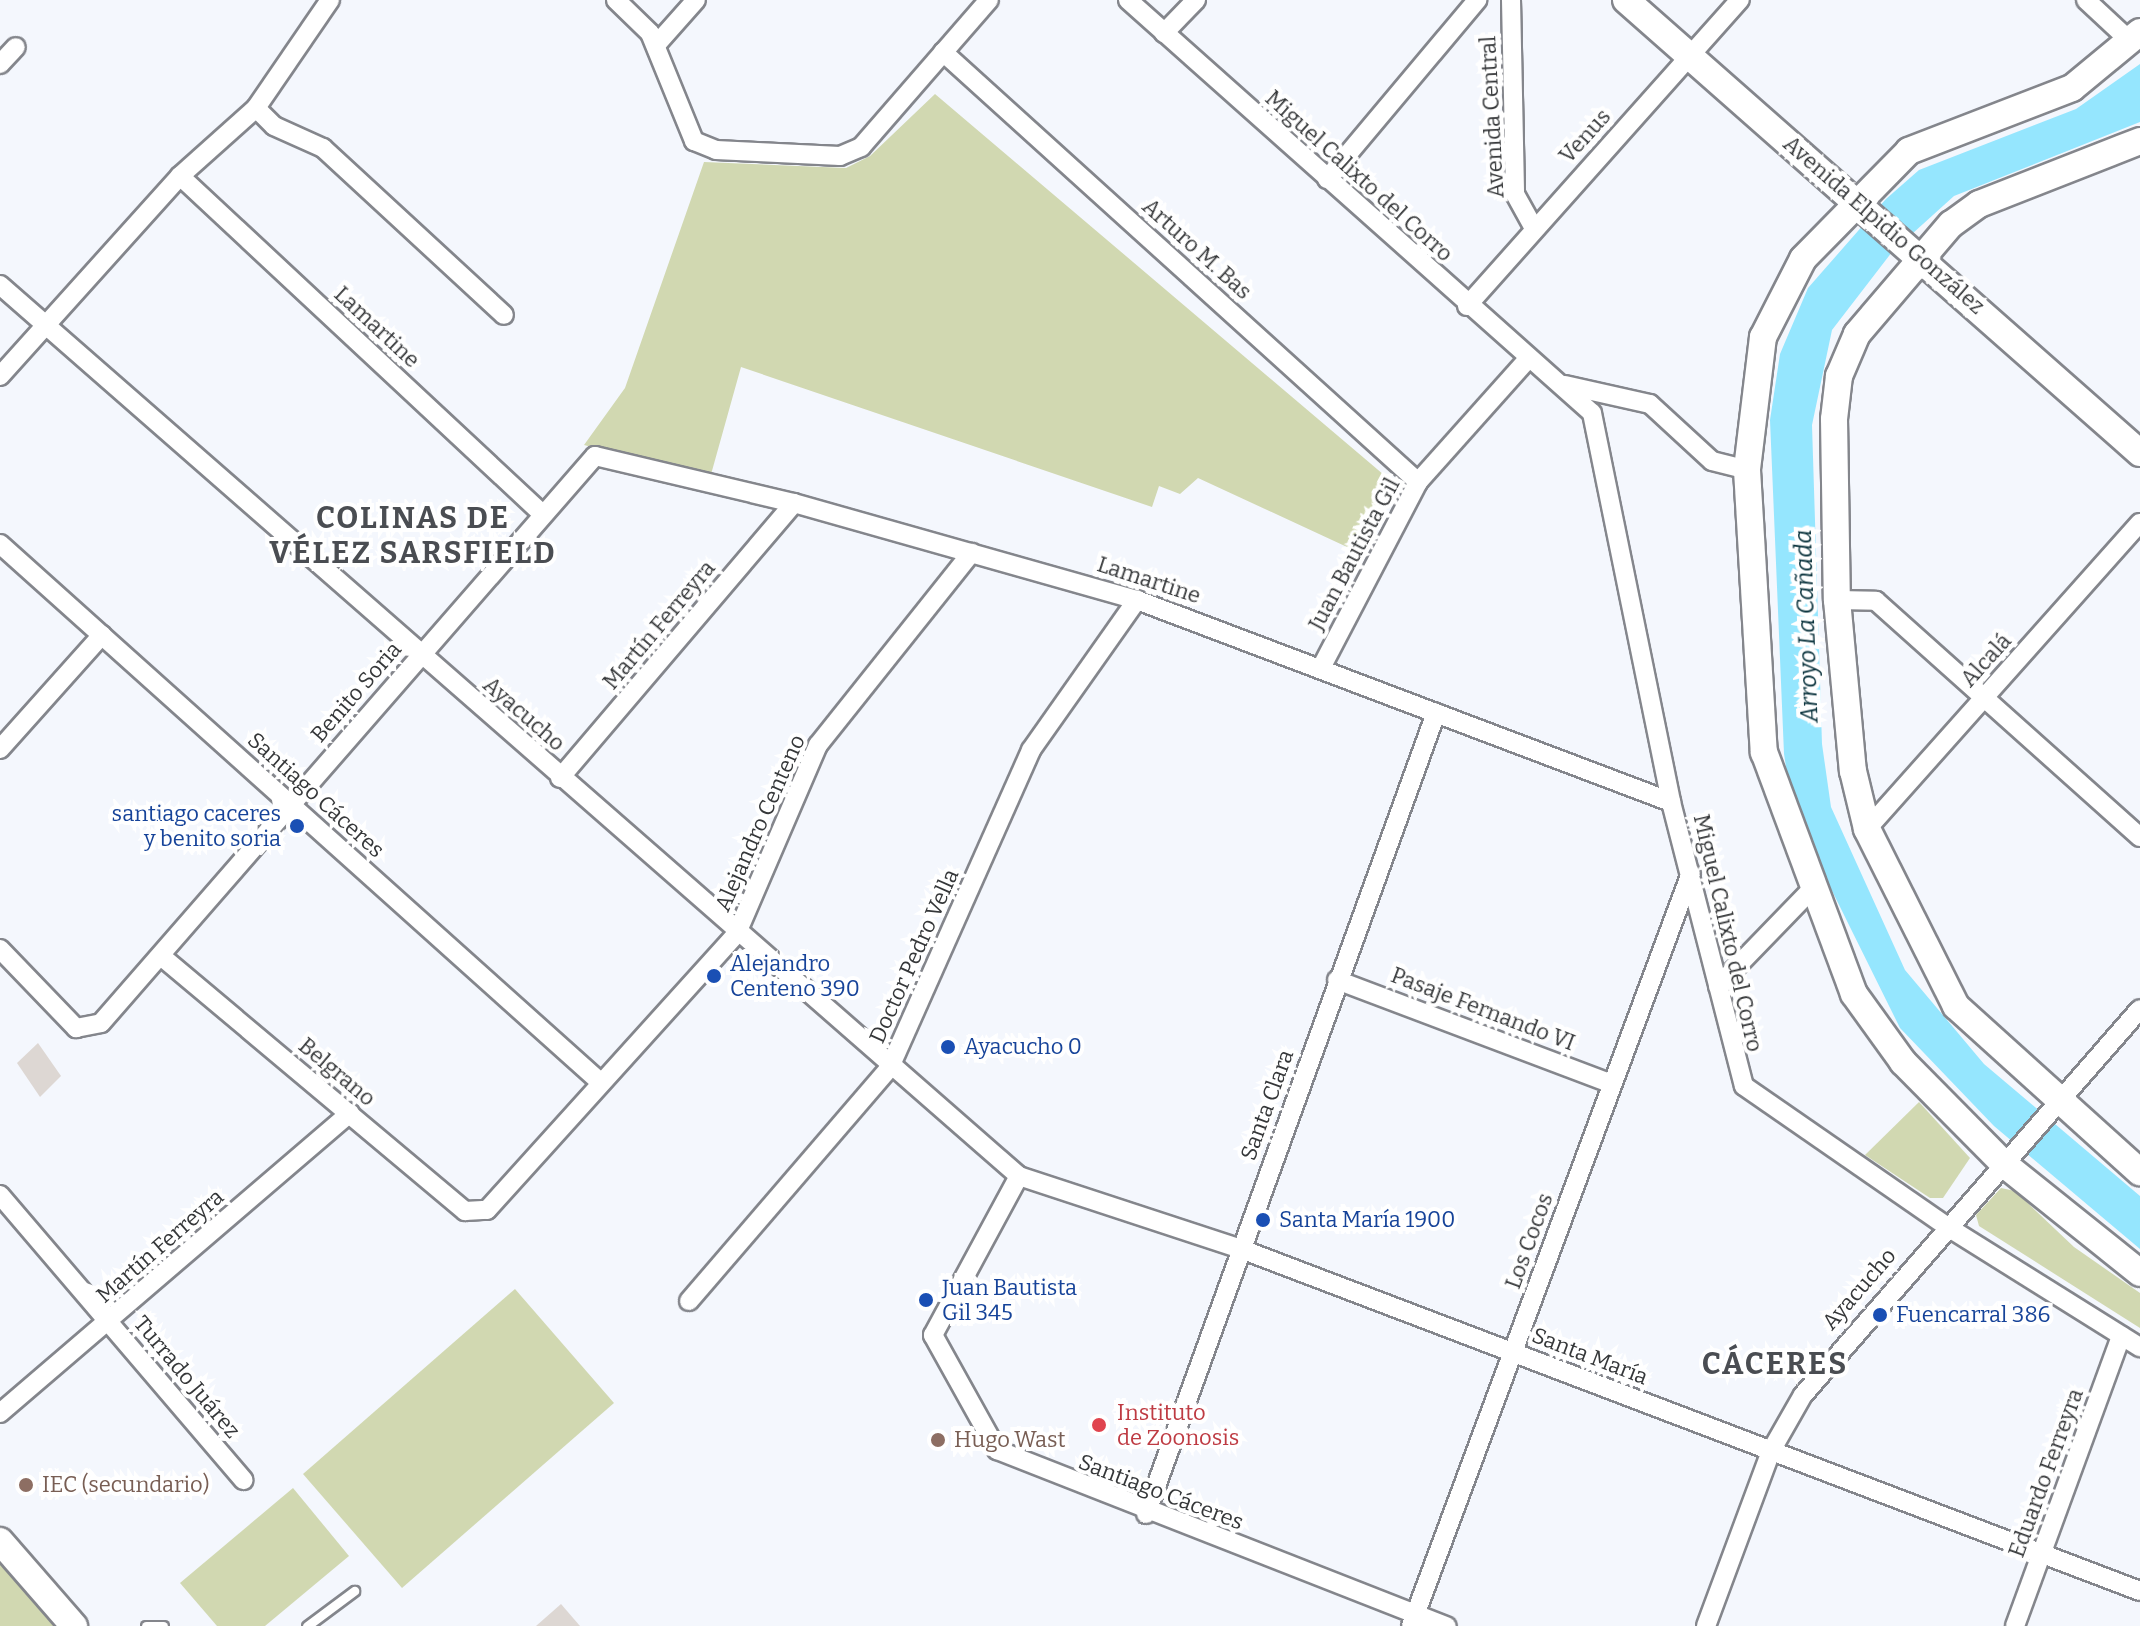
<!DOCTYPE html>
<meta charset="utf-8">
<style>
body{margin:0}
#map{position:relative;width:2140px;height:1626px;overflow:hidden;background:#f4f7fd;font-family:Bitter,serif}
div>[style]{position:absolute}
.green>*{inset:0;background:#d1d8b1}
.water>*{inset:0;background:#95e6fe}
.building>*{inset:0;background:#ddd7d3}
.roads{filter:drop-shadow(2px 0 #84868c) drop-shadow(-2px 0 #84868c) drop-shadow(0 2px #84868c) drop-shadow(0 -2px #84868c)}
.lane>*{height:9px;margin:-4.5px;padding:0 4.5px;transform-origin:4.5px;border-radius:4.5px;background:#fff}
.street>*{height:18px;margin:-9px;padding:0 9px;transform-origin:9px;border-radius:9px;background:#fff}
.secondary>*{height:26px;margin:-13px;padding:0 13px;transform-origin:13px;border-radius:13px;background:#fff}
.dots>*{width:22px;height:22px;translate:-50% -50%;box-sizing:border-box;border:4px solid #fff;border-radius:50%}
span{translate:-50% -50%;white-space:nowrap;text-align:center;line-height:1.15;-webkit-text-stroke:8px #fff;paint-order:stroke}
.street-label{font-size:22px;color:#353739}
.transit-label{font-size:22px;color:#164399}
.right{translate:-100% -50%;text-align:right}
.left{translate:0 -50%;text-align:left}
.health-label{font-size:22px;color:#be3a42}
.education-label{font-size:22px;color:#785e54}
.water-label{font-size:24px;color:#07303a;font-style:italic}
.district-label{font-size:30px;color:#4a4d52;font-weight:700;letter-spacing:2px}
</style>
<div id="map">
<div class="green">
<div style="clip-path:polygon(935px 94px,1397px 486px,1360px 553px,1198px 478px,1180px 494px,1159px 486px,1152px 507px,741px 367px,710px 478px,584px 445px,625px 388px,704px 162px,846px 168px,870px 156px)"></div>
<div style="clip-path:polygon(1919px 1102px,1970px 1158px,1943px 1198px,1930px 1198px,1865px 1155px)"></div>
<div style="clip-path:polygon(2001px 1188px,2015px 1191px,2074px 1247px,2140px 1293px,2140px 1328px,1979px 1226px,1976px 1215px)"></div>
<div style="clip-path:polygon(515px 1289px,614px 1403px,402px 1588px,303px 1474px)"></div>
<div style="clip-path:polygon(293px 1488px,349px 1556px,265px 1626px,217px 1626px,180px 1583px)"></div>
<div style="clip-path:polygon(0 1541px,74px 1626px,0 1626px)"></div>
</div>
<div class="water">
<div style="clip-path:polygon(2140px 64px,2140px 122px,1954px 196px,1892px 252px,1832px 330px,1812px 425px,1822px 744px,1831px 807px,1905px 970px,1984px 1064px,2140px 1196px,2140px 1249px,1994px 1126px,1900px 1028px,1793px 812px,1784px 754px,1770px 420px,1780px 354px,1808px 288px,1886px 199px,1919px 170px,2076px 109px)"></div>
</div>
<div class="building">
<div style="clip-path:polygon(38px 1043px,61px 1076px,40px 1097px,17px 1063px)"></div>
<div style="clip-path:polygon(561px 1604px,580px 1626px,536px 1626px)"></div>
</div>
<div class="roads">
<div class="lane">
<div style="left:146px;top:1626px;width:17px"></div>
<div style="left:307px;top:1626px;width:59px;rotate:-36.7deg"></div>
</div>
<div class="street">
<div style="left:616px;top:0;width:47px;rotate:44.1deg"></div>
<div style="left:650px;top:33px;width:117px;rotate:67.8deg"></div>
<div style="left:694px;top:141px;width:24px;rotate:22deg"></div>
<div style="left:716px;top:150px;width:124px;rotate:2.8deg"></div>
<div style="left:840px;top:156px;width:23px;rotate:-23deg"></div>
<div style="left:861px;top:147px;width:195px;rotate:-49deg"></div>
<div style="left:1128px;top:0;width:621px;rotate:41.67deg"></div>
<div style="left:1592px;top:413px;width:397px;rotate:78.5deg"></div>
<div style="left:1671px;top:802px;width:293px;rotate:75.6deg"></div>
<div style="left:1744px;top:1086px;width:246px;rotate:34.7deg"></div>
<div style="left:1946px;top:1226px;width:229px;rotate:32deg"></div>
<div style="left:1511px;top:0;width:194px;rotate:88.8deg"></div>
<div style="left:1515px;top:194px;width:39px;rotate:61deg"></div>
<div style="left:2086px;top:0;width:62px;rotate:43deg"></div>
<div style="left:1164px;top:33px;width:46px;rotate:-45.9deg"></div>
<div style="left:656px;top:45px;width:60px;rotate:-48.4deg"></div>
<div style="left:943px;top:52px;width:641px;rotate:42.15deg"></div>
<div style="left:0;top:64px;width:23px;rotate:-47deg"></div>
<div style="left:256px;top:108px;width:25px;rotate:45deg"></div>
<div style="left:274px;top:126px;width:54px;rotate:24.2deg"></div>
<div style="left:323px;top:148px;width:246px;rotate:42.7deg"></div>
<div style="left:180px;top:176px;width:495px;rotate:43deg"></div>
<div style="left:1327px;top:179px;width:234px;rotate:-50deg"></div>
<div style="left:0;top:285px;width:1354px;rotate:41.17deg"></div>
<div style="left:1019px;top:1176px;width:234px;rotate:18.2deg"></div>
<div style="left:1241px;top:1249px;width:962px;rotate:20.83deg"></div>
<div style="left:1467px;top:306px;width:410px;rotate:-48.3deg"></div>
<div style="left:0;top:376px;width:269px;rotate:-48deg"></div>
<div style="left:180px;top:176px;width:102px;rotate:-41.8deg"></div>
<div style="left:256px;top:108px;width:131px;rotate:-55.6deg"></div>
<div style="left:1565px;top:385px;width:87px;rotate:12.6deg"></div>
<div style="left:1650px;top:404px;width:84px;rotate:42.6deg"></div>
<div style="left:1712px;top:461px;width:36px;rotate:14deg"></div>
<div style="left:0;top:544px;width:806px;rotate:41.88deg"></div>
<div style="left:1837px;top:600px;width:39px;rotate:1deg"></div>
<div style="left:1876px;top:601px;width:354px;rotate:41.8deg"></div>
<div style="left:1322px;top:666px;width:208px;rotate:-62.4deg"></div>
<div style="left:1418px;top:482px;width:164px;rotate:-48.2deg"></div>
<div style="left:0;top:749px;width:153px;rotate:-48.2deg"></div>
<div style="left:560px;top:778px;width:361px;rotate:-49.6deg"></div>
<div style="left:1867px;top:829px;width:410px;rotate:-48.3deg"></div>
<div style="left:0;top:949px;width:110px;rotate:46.1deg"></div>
<div style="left:76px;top:1028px;width:25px;rotate:-11deg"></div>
<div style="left:101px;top:1023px;width:752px;rotate:-48.94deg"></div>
<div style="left:595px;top:456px;width:204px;rotate:13.3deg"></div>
<div style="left:794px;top:503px;width:356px;rotate:15.8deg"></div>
<div style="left:1137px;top:600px;width:571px;rotate:20.72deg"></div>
<div style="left:161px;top:956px;width:397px;rotate:40deg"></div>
<div style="left:465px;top:1211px;width:22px;rotate:-3deg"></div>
<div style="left:487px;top:1210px;width:373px;rotate:-47.9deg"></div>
<div style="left:737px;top:933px;width:205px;rotate:-66.7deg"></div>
<div style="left:818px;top:745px;width:246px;rotate:-51.4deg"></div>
<div style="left:1337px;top:980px;width:294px;rotate:20.7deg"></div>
<div style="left:1718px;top:986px;width:135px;rotate:-45.9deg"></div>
<div style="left:1019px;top:1176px;width:181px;rotate:118.4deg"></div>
<div style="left:933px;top:1335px;width:132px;rotate:60.9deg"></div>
<div style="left:997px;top:1450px;width:483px;rotate:21.4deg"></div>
<div style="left:0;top:1195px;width:375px;rotate:49.5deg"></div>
<div style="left:689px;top:1301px;width:308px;rotate:-49.3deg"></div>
<div style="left:890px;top:1067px;width:347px;rotate:-66deg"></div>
<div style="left:1031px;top:750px;width:184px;rotate:-54.8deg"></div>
<div style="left:0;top:1413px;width:461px;rotate:-40.6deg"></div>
<div style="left:1146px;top:1514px;width:852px;rotate:-70.1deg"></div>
<div style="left:1411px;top:1626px;width:803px;rotate:-69.6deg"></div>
<div style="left:1706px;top:1626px;width:187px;rotate:-69.6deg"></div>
<div style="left:1771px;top:1451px;width:64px;rotate:-60.3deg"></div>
<div style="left:1803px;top:1395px;width:512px;rotate:-48.88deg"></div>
<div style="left:2015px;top:1626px;width:309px;rotate:-69.9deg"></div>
</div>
<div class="secondary">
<div style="left:1626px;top:0;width:685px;rotate:41.39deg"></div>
<div style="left:2140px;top:32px;width:88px;rotate:140.5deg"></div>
<div style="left:2072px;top:88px;width:175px;rotate:158.9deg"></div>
<div style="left:1909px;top:151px;width:151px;rotate:134.5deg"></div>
<div style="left:1803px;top:259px;width:88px;rotate:117.1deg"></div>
<div style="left:1763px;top:337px;width:134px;rotate:96.9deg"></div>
<div style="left:1747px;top:470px;width:283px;rotate:86.6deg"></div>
<div style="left:1764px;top:752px;width:258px;rotate:69.6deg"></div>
<div style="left:1854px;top:994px;width:84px;rotate:54.2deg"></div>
<div style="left:1903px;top:1062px;width:144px;rotate:45.3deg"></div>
<div style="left:2004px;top:1164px;width:174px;rotate:38.7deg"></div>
<div style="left:2140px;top:141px;width:173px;rotate:158.6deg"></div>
<div style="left:1979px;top:204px;width:34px;rotate:144deg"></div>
<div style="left:1951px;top:224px;width:145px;rotate:130.5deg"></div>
<div style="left:1857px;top:334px;width:46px;rotate:113.2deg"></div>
<div style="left:1839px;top:376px;width:43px;rotate:96.6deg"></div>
<div style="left:1834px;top:419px;width:181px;rotate:89.1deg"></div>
<div style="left:1837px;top:600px;width:172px;rotate:84.7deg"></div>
<div style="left:1853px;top:771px;width:60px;rotate:76.4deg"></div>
<div style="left:1867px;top:829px;width:198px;rotate:63.3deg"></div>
<div style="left:1956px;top:1006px;width:248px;rotate:42.1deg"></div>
<div style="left:0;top:1541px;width:113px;rotate:49deg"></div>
</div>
</div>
<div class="dots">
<div style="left:297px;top:826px;background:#1a4fb4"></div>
<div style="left:714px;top:976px;background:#1a4fb4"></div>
<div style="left:948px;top:1047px;background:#1a4fb4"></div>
<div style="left:1263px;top:1220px;background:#1a4fb4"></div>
<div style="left:926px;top:1300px;background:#1a4fb4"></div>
<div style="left:1880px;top:1315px;background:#1a4fb4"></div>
<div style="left:1099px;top:1425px;background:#e0444e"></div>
<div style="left:938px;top:1440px;background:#8d6e63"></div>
<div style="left:26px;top:1485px;background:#8d6e63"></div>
</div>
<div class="street-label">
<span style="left:1492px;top:117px;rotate:-93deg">Avenida Central</span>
<span style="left:1585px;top:136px;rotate:-48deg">Venus</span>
<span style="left:1359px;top:176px;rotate:42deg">Miguel Calixto del Corro</span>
<span style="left:1884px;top:225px;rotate:41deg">Avenida Elpidio González</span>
<span style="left:1197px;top:249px;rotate:42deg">Arturo M. Bas</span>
<span style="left:377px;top:327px;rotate:43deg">Lamartine</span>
<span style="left:1354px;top:554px;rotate:-62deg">Juan Bautista Gil</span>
<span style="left:1149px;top:580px;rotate:18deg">Lamartine</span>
<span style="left:659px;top:625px;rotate:-50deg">Martín Ferreyra</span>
<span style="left:1986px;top:660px;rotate:-48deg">Alcalá</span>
<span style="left:356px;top:692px;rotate:-49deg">Benito Soria</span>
<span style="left:524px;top:714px;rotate:41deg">Ayacucho</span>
<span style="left:316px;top:795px;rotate:42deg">Santiago Cáceres</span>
<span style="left:760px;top:823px;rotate:-66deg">Alejandro Centeno</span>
<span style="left:1728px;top:933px;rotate:77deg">Miguel Calixto del Corro</span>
<span style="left:914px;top:956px;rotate:-66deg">Doctor Pedro Vella</span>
<span style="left:1483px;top:1009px;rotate:21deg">Pasaje Fernando VI</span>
<span style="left:337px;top:1072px;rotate:40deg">Belgrano</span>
<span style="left:1267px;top:1105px;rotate:-70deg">Santa Clara</span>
<span style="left:1529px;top:1241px;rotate:-70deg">Los Cocos</span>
<span style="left:160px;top:1246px;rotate:-41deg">Martín Ferreyra</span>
<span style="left:1859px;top:1289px;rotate:-49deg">Ayacucho</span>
<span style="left:1590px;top:1356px;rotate:21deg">Santa María</span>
<span style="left:187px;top:1377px;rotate:50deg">Turrado Juárez</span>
<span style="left:2046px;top:1473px;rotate:-70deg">Eduardo Ferreyra</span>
<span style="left:1161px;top:1492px;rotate:21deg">Santiago Cáceres</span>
</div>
<div class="transit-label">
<span class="right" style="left:281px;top:826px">santiago caceres<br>y benito soria</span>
<span class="left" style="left:730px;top:976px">Alejandro<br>Centeno 390</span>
<span class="left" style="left:964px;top:1047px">Ayacucho 0</span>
<span class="left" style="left:1279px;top:1220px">Santa María 1900</span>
<span class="left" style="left:942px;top:1300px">Juan Bautista<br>Gil 345</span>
<span class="left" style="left:1896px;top:1315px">Fuencarral 386</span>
</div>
<div class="health-label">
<span class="left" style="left:1117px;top:1425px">Instituto<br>de Zoonosis</span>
</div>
<div class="education-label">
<span class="left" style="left:954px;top:1440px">Hugo Wast</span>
<span class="left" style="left:42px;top:1485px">IEC (secundario)</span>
</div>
<div class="water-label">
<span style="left:1807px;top:626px;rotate:-92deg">Arroyo La Cañada</span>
</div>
<div class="district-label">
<span style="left:413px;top:535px">COLINAS DE<br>VÉLEZ SARSFIELD</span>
<span style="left:1775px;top:1364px">CÁCERES</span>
</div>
</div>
